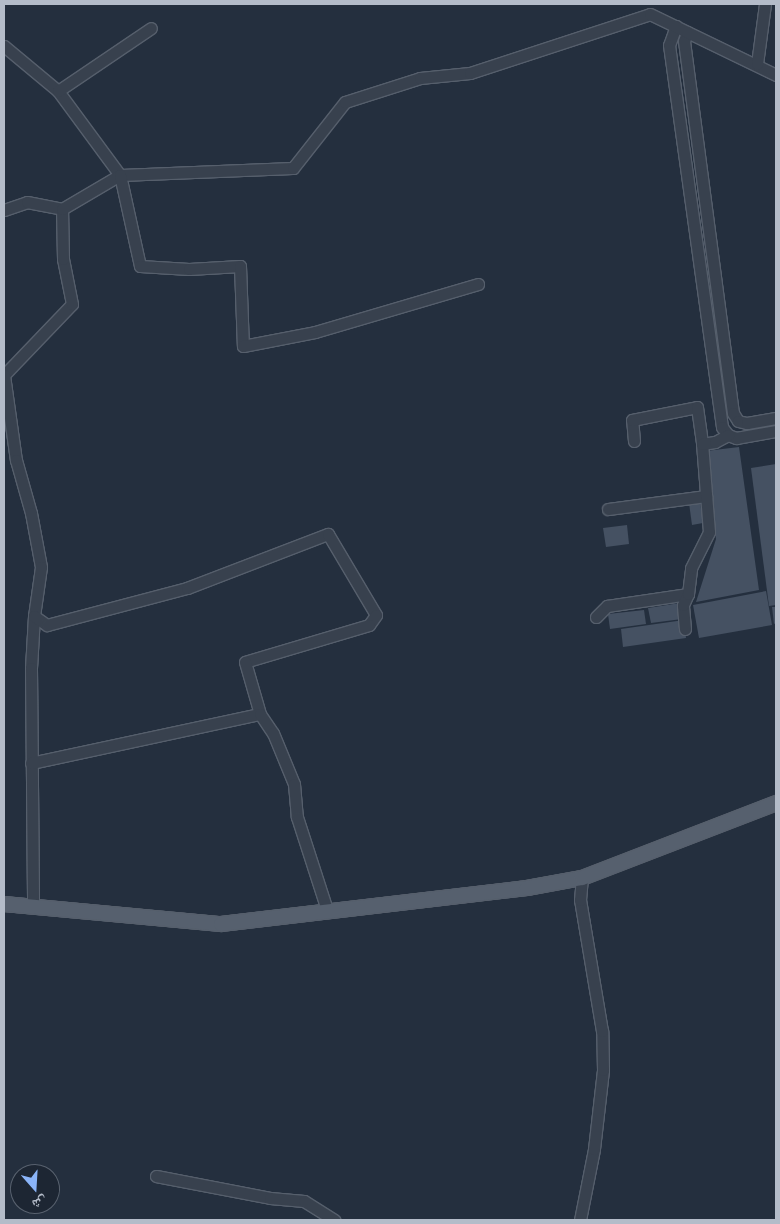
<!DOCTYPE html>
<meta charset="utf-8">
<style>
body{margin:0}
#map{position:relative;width:780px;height:1224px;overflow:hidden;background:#242f3e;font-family:Figtree,"Noto Naskh Arabic",sans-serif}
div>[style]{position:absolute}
.building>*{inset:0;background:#455162}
.roads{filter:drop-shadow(1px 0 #565f6c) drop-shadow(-1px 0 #565f6c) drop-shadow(0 1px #565f6c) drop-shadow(0 -1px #565f6c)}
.minor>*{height:11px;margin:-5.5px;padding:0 5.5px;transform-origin:5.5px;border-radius:5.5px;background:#38414e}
.major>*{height:14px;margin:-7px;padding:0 7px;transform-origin:7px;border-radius:7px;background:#56606e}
span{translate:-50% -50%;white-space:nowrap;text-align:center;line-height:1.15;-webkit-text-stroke:4px #1d2633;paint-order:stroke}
.frame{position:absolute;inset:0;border:5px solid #b4bcc9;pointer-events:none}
.north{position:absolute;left:10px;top:1164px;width:50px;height:50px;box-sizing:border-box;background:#1d2633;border:1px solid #59626f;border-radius:50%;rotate:161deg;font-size:14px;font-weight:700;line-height:20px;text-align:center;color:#b4bcc9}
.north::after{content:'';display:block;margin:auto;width:18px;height:22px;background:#8ab4f8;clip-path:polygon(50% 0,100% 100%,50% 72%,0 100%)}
</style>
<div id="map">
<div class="building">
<div style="clip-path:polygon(739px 447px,759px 590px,696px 602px,716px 539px,706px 451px)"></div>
<div style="clip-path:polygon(776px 464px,776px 605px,769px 606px,751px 468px)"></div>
<div style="clip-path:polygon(700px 501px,703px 523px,692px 525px,689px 503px)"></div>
<div style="clip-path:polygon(627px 525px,629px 544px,606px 547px,603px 528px)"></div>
<div style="clip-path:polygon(766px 591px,772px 625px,699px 638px,693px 605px)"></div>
<div style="clip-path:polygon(680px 603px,682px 619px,651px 623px,648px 608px)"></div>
<div style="clip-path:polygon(772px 607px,776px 607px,776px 623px,774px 624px)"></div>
<div style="clip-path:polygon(644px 610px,646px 624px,610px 629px,608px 614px)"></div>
<div style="clip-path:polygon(684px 620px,686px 638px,623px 647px,621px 629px)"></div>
</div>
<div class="roads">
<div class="minor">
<div style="left:676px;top:26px;width:20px;rotate:110deg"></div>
<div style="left:669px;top:45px;width:386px;rotate:82.1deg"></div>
<div style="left:722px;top:427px;width:10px;rotate:53deg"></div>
<div style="left:728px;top:435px;width:9px;rotate:21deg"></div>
<div style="left:736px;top:438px;width:41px;rotate:-9.9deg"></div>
<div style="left:687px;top:32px;width:9px;rotate:108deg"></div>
<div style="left:684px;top:41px;width:375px;rotate:82.5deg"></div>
<div style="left:733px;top:413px;width:9px;rotate:58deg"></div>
<div style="left:738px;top:421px;width:9px;rotate:13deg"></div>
<div style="left:747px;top:423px;width:29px;rotate:-10deg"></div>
<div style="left:4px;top:46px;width:70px;rotate:39.8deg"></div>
<div style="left:58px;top:91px;width:104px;rotate:53.6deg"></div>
<div style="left:120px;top:175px;width:173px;rotate:-2.3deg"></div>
<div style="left:293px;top:168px;width:84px;rotate:-51.8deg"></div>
<div style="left:345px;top:102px;width:79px;rotate:-17.7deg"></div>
<div style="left:420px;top:78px;width:50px;rotate:-5.7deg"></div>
<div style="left:470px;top:73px;width:189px;rotate:-18.1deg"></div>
<div style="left:650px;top:14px;width:140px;rotate:25.8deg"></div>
<div style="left:757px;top:64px;width:61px;rotate:-82.4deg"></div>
<div style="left:58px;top:91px;width:112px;rotate:-34.1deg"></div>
<div style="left:4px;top:210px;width:24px;rotate:-19deg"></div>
<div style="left:27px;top:202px;width:36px;rotate:11deg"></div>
<div style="left:4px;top:375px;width:98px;rotate:-46.2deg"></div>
<div style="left:72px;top:304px;width:46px;rotate:-101.3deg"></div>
<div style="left:63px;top:259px;width:50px;rotate:-91.1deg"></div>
<div style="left:62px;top:209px;width:67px;rotate:-30.4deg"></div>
<div style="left:120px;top:175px;width:93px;rotate:77.6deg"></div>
<div style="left:140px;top:266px;width:49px;rotate:3.5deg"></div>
<div style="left:189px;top:269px;width:51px;rotate:-3.4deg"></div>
<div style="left:240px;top:266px;width:80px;rotate:87.9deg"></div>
<div style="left:243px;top:346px;width:73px;rotate:-11deg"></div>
<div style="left:315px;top:332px;width:170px;rotate:-16.4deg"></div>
<div style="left:4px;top:375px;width:86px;rotate:82deg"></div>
<div style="left:16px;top:460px;width:55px;rotate:74.2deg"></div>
<div style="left:31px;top:513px;width:55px;rotate:79.5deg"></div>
<div style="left:41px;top:567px;width:49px;rotate:98.1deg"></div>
<div style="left:34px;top:616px;width:52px;rotate:93.3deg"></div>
<div style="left:31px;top:668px;width:239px;rotate:89.5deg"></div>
<div style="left:634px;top:441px;width:21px;rotate:-95deg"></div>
<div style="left:632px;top:420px;width:66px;rotate:-11.3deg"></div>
<div style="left:697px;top:407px;width:37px;rotate:82deg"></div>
<div style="left:608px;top:509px;width:99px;rotate:-7.6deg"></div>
<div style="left:34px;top:616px;width:16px;rotate:35deg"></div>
<div style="left:47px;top:625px;width:145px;rotate:-14.8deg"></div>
<div style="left:187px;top:588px;width:151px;rotate:-21deg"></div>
<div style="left:328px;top:534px;width:94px;rotate:59.3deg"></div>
<div style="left:376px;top:615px;width:12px;rotate:125deg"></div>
<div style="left:369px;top:625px;width:129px;rotate:163.4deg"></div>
<div style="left:245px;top:662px;width:54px;rotate:73.9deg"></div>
<div style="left:596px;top:617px;width:16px;rotate:-45deg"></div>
<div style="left:607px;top:606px;width:82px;rotate:-8.4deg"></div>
<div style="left:685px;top:629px;width:24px;rotate:-95deg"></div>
<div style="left:683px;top:605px;width:12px;rotate:-66deg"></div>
<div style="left:688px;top:594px;width:26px;rotate:-83deg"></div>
<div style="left:691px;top:568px;width:40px;rotate:-63.4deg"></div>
<div style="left:709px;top:532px;width:88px;rotate:-94.5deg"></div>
<div style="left:702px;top:444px;width:13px;rotate:-9deg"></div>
<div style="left:715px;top:442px;width:15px;rotate:-28deg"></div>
<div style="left:31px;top:763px;width:234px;rotate:-12.1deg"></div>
<div style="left:260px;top:714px;width:23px;rotate:56deg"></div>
<div style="left:273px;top:733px;width:55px;rotate:67.6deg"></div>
<div style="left:294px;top:784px;width:33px;rotate:85deg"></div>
<div style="left:297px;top:817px;width:98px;rotate:72.1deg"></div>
<div style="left:156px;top:1176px;width:116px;rotate:10.9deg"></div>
<div style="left:270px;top:1198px;width:34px;rotate:5deg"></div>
<div style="left:304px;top:1201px;width:36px;rotate:32deg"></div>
<div style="left:580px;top:1220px;width:72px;rotate:-78.8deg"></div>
<div style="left:594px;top:1149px;width:80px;rotate:-83.5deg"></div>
<div style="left:603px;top:1070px;width:39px;rotate:-91deg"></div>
<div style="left:602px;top:1031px;width:133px;rotate:-99.5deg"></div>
<div style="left:580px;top:900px;width:22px;rotate:-85deg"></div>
</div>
<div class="major">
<div style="left:4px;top:904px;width:218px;rotate:5.3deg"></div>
<div style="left:221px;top:924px;width:308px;rotate:-6.7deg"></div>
<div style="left:527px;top:888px;width:56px;rotate:-10.3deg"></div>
<div style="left:582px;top:878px;width:208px;rotate:-21.1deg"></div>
</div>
</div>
<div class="frame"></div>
<div class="north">ش</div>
</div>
